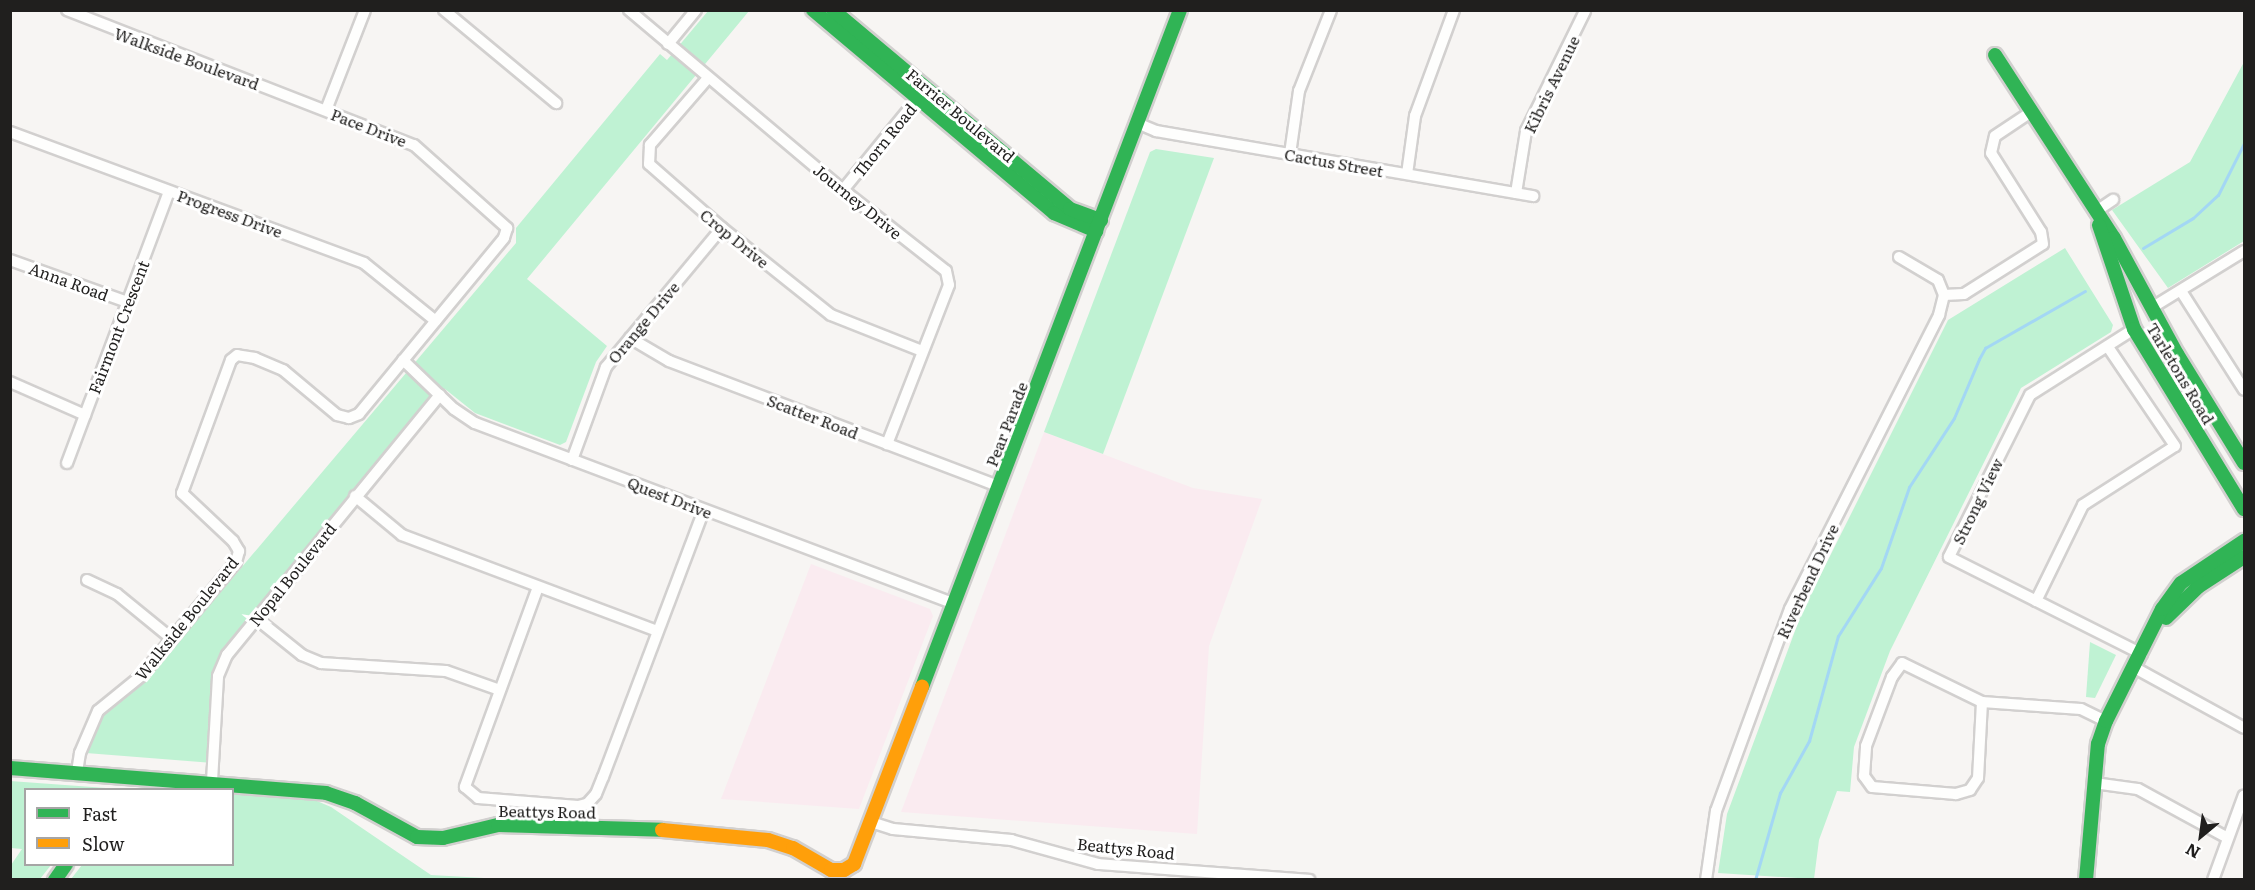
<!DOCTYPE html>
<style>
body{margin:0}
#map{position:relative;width:2255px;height:890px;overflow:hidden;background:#f7f5f3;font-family:Literata,serif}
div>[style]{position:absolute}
.education>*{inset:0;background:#faebf0}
.green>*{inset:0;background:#bff2d3}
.stream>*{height:3px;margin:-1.5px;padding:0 1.5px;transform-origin:1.5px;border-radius:1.5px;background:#a3d7f4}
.roads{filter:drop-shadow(2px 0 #d2d0cf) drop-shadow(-2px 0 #d2d0cf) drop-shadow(0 2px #d2d0cf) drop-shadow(0 -2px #d2d0cf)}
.street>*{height:10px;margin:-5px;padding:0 5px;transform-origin:5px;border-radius:5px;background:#fefefd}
.fast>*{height:14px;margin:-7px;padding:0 7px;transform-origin:7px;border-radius:7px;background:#30b455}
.slow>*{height:14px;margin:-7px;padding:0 7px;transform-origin:7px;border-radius:7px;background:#ff9f0a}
span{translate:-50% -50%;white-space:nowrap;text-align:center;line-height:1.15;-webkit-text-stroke:6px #fff;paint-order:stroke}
.street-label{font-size:16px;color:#201f1e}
.frame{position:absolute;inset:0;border:12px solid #201f1e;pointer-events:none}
.legend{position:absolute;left:24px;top:788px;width:210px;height:78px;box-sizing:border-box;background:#fff;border:2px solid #a6a5a5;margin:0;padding:8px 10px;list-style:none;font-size:18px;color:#201f1e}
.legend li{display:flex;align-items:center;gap:12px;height:30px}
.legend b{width:30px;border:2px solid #a6a5a5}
.north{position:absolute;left:2171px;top:806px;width:60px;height:60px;-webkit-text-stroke:4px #fff;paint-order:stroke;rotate:209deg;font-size:16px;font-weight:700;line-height:24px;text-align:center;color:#201f1e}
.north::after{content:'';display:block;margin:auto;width:21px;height:27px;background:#201f1e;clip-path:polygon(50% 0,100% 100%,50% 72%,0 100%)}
</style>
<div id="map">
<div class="education">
<div style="clip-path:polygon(1044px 432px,1193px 488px,1262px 499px,1209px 646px,1197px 834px,901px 812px)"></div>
<div style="clip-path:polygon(811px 564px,930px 609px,933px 616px,859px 809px,721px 799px)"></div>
</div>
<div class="green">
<div style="clip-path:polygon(708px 11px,749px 11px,527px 279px,607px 346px,596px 362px,566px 442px,560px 445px,475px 413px,445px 389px,221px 664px,213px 763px,86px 753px,103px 715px,148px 678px,516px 243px,516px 228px,660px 54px,667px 60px)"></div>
<div style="clip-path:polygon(2244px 62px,2244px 241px,2168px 288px,2112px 210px,2190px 162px)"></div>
<div style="clip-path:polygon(1156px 149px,1214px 158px,1103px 454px,1044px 432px,1150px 152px)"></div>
<div style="clip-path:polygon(2065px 248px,2113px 325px,2111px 332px,2021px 388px,1890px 651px,1854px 747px,1850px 792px,1837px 791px,1819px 840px,1814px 879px,1718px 873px,1727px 814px,1802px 612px,1948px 320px)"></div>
<div style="clip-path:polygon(2090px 642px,2116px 655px,2095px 698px,2086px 697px)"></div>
<div style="clip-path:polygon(10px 781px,106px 788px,114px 789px,26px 790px,26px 864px,51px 865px,40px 879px,11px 879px,11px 865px,22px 849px,11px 848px)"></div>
<div style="clip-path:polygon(233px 794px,317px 801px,331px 807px,431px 875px,502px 879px,71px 879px,82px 865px,232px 864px)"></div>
</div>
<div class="stream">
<div style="left:2143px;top:248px;width:58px;rotate:-31deg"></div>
<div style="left:2193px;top:218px;width:34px;rotate:-43deg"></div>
<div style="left:2218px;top:195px;width:58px;rotate:-63.4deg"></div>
<div style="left:1755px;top:880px;width:91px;rotate:-74deg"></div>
<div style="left:1780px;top:793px;width:60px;rotate:-60.9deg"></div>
<div style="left:1809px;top:741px;width:109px;rotate:-74.6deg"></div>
<div style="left:1838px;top:636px;width:80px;rotate:-57.7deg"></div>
<div style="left:1881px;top:568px;width:86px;rotate:-70.9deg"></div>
<div style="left:1909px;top:487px;width:82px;rotate:-56.9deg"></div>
<div style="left:1954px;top:418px;width:64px;rotate:-67deg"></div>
<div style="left:1979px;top:359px;width:13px;rotate:-61deg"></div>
<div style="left:1985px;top:348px;width:115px;rotate:-29.7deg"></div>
</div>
<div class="roads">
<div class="street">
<div style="left:67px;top:10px;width:372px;rotate:21.3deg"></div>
<div style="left:414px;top:145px;width:125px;rotate:41.7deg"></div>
<div style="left:507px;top:228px;width:10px;rotate:107deg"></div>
<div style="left:504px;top:238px;width:228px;rotate:129.5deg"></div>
<div style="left:359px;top:414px;width:11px;rotate:158deg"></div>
<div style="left:349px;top:418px;width:12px;rotate:-166deg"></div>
<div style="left:337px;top:415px;width:70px;rotate:-140.2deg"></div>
<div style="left:283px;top:370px;width:30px;rotate:-157deg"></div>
<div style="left:255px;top:358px;width:18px;rotate:-171deg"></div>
<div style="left:237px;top:355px;width:8px;rotate:140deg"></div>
<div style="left:231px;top:360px;width:142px;rotate:110.2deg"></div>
<div style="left:182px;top:493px;width:70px;rotate:43.3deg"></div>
<div style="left:233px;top:541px;width:12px;rotate:59deg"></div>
<div style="left:239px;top:551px;width:11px;rotate:105deg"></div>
<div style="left:236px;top:562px;width:148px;rotate:129.8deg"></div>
<div style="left:141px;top:676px;width:55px;rotate:140.9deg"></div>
<div style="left:98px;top:711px;width:46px;rotate:113.2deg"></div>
<div style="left:80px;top:753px;width:19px;rotate:99deg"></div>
<div style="left:444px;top:10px;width:146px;rotate:39.7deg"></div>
<div style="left:629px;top:10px;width:280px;rotate:40.1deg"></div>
<div style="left:843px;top:190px;width:131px;rotate:38.2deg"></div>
<div style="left:946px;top:271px;width:14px;rotate:78deg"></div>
<div style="left:949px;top:285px;width:171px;rotate:111.3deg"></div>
<div style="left:668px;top:44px;width:44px;rotate:-50.5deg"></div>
<div style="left:708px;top:78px;width:89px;rotate:130.9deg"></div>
<div style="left:650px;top:145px;width:19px;rotate:93deg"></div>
<div style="left:649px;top:164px;width:97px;rotate:41.2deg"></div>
<div style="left:722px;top:228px;width:139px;rotate:38.6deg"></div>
<div style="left:831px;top:315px;width:98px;rotate:21.6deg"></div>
<div style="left:326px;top:110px;width:107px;rotate:-68.7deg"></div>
<div style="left:1137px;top:123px;width:21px;rotate:23deg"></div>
<div style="left:1156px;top:131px;width:383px;rotate:9.8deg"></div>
<div style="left:10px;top:132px;width:377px;rotate:20.3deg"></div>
<div style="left:364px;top:263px;width:92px;rotate:38.9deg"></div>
<div style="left:1290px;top:154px;width:64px;rotate:-81.9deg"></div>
<div style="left:1299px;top:91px;width:87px;rotate:-68.4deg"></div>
<div style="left:1407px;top:174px;width:59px;rotate:-82.1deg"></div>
<div style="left:1415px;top:116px;width:113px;rotate:-69.8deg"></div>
<div style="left:843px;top:190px;width:125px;rotate:-50.8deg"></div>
<div style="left:1516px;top:193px;width:63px;rotate:-80.8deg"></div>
<div style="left:1526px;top:131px;width:134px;rotate:-63.8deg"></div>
<div style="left:2095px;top:212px;width:22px;rotate:-34deg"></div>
<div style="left:1899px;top:257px;width:45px;rotate:30.5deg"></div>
<div style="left:1938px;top:280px;width:16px;rotate:68deg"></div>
<div style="left:10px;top:260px;width:124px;rotate:19.7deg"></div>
<div style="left:2181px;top:291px;width:117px;rotate:57.5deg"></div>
<div style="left:1944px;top:295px;width:20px;rotate:-3deg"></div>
<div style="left:1964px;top:294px;width:93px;rotate:-32.3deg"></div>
<div style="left:2043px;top:244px;width:12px;rotate:-99deg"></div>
<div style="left:2041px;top:232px;width:93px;rotate:-122.3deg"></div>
<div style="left:1991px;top:153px;width:17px;rotate:-77deg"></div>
<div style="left:1995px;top:136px;width:43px;rotate:-33.7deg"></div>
<div style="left:2153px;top:307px;width:107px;rotate:-31.6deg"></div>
<div style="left:2134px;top:329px;width:123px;rotate:147.6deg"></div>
<div style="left:2030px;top:395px;width:181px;rotate:116.6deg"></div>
<div style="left:1949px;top:557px;width:216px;rotate:26.7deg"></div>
<div style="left:630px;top:338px;width:45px;rotate:30.5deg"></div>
<div style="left:669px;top:361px;width:354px;rotate:20.8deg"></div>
<div style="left:403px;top:360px;width:71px;rotate:43.9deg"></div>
<div style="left:454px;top:409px;width:25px;rotate:34deg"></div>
<div style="left:475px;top:423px;width:513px;rotate:20.66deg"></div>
<div style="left:10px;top:382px;width:82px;rotate:23.7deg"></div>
<div style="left:572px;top:460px;width:99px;rotate:-69.9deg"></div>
<div style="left:606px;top:367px;width:181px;rotate:-50.2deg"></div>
<div style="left:67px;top:463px;width:290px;rotate:-69.4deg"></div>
<div style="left:355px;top:496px;width:61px;rotate:39.7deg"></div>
<div style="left:402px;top:535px;width:273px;rotate:20.6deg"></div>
<div style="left:87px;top:580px;width:33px;rotate:25deg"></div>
<div style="left:117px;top:594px;width:71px;rotate:39.3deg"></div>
<div style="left:538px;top:587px;width:213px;rotate:110.1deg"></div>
<div style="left:465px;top:787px;width:17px;rotate:40deg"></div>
<div style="left:478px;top:798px;width:100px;rotate:4.6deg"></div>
<div style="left:578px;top:806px;width:9px;rotate:-13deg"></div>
<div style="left:587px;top:804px;width:13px;rotate:-48deg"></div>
<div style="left:596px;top:794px;width:18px;rotate:-68deg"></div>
<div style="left:603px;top:777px;width:285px;rotate:-69.3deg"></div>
<div style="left:2036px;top:601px;width:107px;rotate:-63.9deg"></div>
<div style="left:2083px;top:505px;width:109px;rotate:-32.7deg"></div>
<div style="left:2175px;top:446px;width:120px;rotate:-124.1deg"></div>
<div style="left:257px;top:619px;width:58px;rotate:38.7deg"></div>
<div style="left:302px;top:655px;width:21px;rotate:23deg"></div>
<div style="left:321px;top:663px;width:125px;rotate:3.7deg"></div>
<div style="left:446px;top:671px;width:57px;rotate:19.4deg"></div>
<div style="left:2135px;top:668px;width:124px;rotate:28.8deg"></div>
<div style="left:1982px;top:702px;width:76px;rotate:93deg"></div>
<div style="left:1978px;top:778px;width:14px;rotate:124deg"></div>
<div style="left:1970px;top:790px;width:15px;rotate:164deg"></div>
<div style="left:1956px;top:794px;width:84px;rotate:-175.2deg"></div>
<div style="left:1872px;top:787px;width:14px;rotate:-126deg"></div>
<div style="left:1864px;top:776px;width:30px;rotate:-86deg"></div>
<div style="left:1866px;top:746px;width:74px;rotate:-69.4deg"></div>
<div style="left:1892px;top:677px;width:17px;rotate:-54deg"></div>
<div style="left:1902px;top:663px;width:89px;rotate:26deg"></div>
<div style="left:1982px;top:702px;width:99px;rotate:4deg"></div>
<div style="left:2081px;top:709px;width:28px;rotate:26deg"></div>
<div style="left:212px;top:781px;width:105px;rotate:-86.7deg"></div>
<div style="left:218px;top:676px;width:23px;rotate:-67deg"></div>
<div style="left:227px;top:655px;width:336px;rotate:-50.7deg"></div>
<div style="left:2094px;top:783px;width:44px;rotate:7.8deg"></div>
<div style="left:2138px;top:789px;width:102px;rotate:28.6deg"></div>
<div style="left:871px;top:822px;width:23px;rotate:18deg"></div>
<div style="left:893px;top:829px;width:119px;rotate:5.3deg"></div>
<div style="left:1011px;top:840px;width:90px;rotate:15.4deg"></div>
<div style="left:1098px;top:864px;width:212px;rotate:4.3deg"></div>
<div style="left:1706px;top:880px;width:70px;rotate:-81.8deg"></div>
<div style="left:1716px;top:811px;width:215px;rotate:-69.9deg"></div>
<div style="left:1790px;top:609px;width:330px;rotate:-63.1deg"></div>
<div style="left:1939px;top:315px;width:21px;rotate:-76deg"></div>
<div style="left:2213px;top:880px;width:90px;rotate:-70deg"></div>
</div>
<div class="fast">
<div style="left:813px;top:10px;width:315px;rotate:40.1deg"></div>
<div style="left:1054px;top:213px;width:46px;rotate:23.2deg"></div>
<div style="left:833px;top:10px;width:309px;rotate:40deg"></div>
<div style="left:1070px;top:209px;width:33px;rotate:20deg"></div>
<div style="left:1995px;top:55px;width:218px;rotate:57deg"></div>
<div style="left:2114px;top:238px;width:132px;rotate:61.5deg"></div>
<div style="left:2177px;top:354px;width:128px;rotate:58.4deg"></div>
<div style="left:2099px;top:225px;width:110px;rotate:71.4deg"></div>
<div style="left:2134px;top:329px;width:211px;rotate:58.6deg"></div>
<div style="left:2166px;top:618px;width:45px;rotate:-44.1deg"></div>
<div style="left:2198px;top:587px;width:55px;rotate:-33.1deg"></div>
<div style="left:922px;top:687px;width:724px;rotate:-69.14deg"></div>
<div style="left:10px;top:768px;width:317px;rotate:4.5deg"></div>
<div style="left:326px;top:793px;width:31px;rotate:19deg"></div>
<div style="left:355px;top:803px;width:71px;rotate:28.7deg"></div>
<div style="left:417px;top:837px;width:26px;rotate:2deg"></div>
<div style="left:443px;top:838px;width:57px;rotate:-13.3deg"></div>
<div style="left:498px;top:825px;width:164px;rotate:1.7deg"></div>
<div style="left:55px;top:880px;width:19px;rotate:-55deg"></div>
<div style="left:2086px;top:880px;width:137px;rotate:-85deg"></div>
<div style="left:2098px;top:744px;width:24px;rotate:-71deg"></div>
<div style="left:2106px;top:721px;width:125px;rotate:-63.4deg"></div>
<div style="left:2162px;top:609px;width:32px;rotate:-54deg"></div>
<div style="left:2181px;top:583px;width:76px;rotate:-33.7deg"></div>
</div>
<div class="slow">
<div style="left:662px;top:830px;width:106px;rotate:5.4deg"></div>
<div style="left:768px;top:840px;width:26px;rotate:18deg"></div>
<div style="left:793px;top:848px;width:44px;rotate:30.1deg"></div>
<div style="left:831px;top:870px;width:13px"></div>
<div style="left:844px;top:870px;width:12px;rotate:-31deg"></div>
<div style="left:854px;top:864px;width:190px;rotate:-69deg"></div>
</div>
</div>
<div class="street-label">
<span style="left:187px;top:58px;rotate:20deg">Walkside Boulevard</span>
<span style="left:1551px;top:84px;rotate:-64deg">Kibris Avenue</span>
<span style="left:961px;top:115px;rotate:40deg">Farrier Boulevard</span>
<span style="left:369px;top:127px;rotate:21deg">Pace Drive</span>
<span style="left:884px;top:140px;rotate:-51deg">Thorn Road</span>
<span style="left:1334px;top:162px;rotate:10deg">Cactus Street</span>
<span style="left:858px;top:201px;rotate:39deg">Journey Drive</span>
<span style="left:230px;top:213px;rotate:20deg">Progress Drive</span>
<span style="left:735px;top:238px;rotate:39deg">Crop Drive</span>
<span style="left:69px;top:281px;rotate:20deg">Anna Road</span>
<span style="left:643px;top:322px;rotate:-50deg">Orange Drive</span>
<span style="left:118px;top:327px;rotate:-69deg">Fairmont Crescent</span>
<span style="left:2181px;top:373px;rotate:59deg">Tarletons Road</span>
<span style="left:813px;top:416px;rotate:21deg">Scatter Road</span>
<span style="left:1006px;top:424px;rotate:-69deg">Pear Parade</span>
<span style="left:670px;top:497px;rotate:21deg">Quest Drive</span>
<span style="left:1977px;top:501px;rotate:-64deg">Strong View</span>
<span style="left:292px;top:574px;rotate:-51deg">Nopal Boulevard</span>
<span style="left:1807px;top:581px;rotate:-65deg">Riverbend Drive</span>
<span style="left:186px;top:618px;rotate:-51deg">Walkside Boulevard</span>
<span style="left:547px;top:811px;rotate:1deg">Beattys Road</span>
<span style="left:1126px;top:848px;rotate:6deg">Beattys Road</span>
</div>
<div class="frame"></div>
<ul class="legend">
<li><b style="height:8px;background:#30b455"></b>Fast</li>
<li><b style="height:8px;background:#ff9f0a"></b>Slow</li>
</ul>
<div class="north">N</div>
</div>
